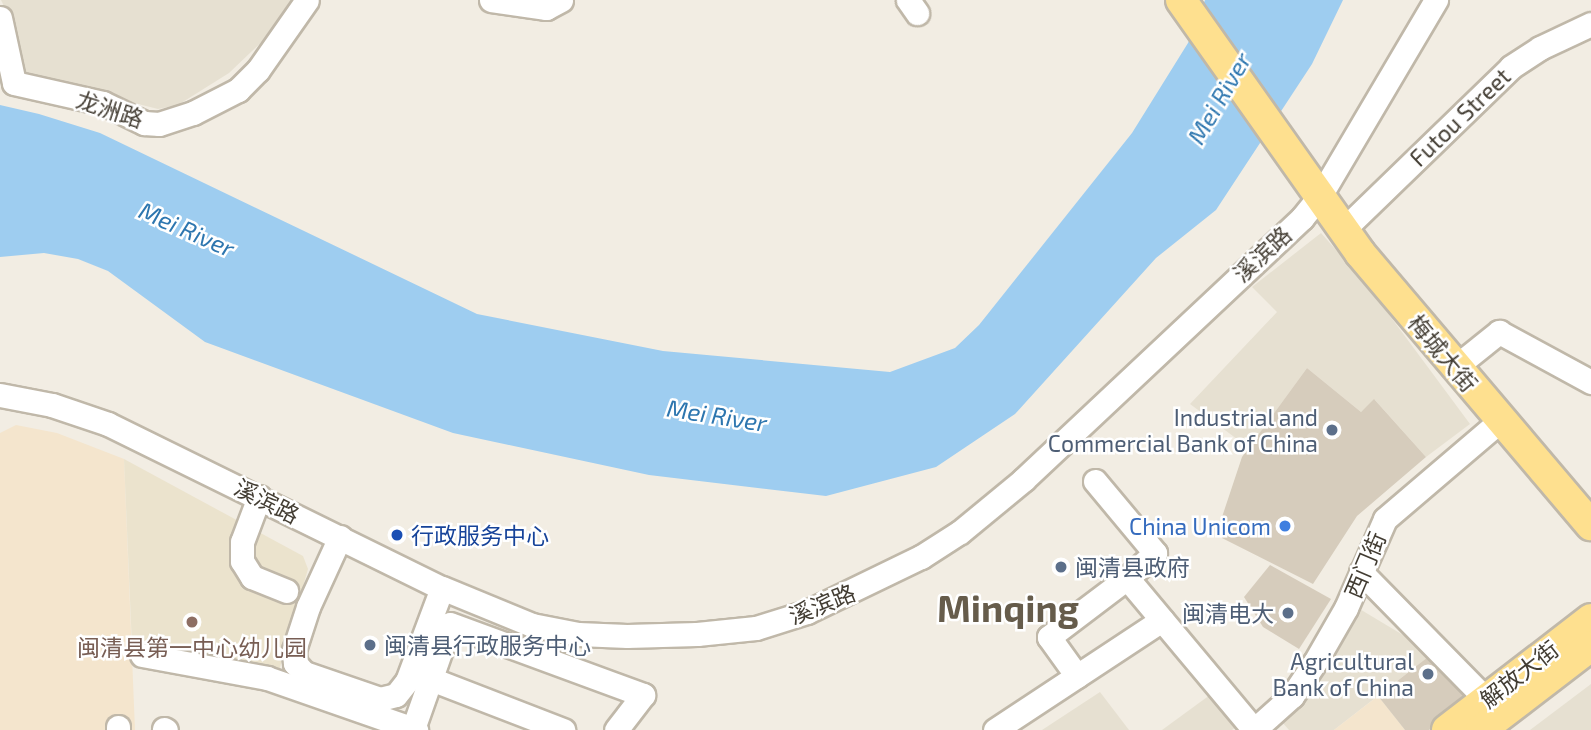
<!DOCTYPE html>
<meta charset="utf-8">
<style>
body{margin:0}
#map{position:relative;width:1591px;height:730px;overflow:hidden;background:#f2ede3;font-family:"Exo 2","Noto Sans SC",sans-serif}
div>[style]{position:absolute}
.residential>*{inset:0;background:#e6e0d1}
.commercial>*{inset:0;background:#f4e5cd}
.education>*{inset:0;background:#ebe3cd}
.water>*{inset:0;background:#9ecdf0}
.building>*{inset:0;background:#d6ccbc}
.roads{filter:drop-shadow(2px 0 #c0b8a9) drop-shadow(-2px 0 #c0b8a9) drop-shadow(0 2px #c0b8a9) drop-shadow(0 -2px #c0b8a9)}
.minor>*{height:23px;margin:-11.5px;padding:0 11.5px;transform-origin:11.5px;border-radius:11.5px;background:#fff}
.major>*{height:30px;margin:-15px;padding:0 15px;transform-origin:15px;border-radius:15px;background:#fee08f}
.dots>*{width:19px;height:19px;translate:-50% -50%;box-sizing:border-box;border:4px solid #fff;border-radius:50%}
span{translate:-50% -50%;white-space:nowrap;text-align:center;line-height:1.15;-webkit-text-stroke:5px #fff;paint-order:stroke}
.street-label{font-size:23px;color:#433d33}
.service-label{font-size:23px;color:#4e5e75}
.right{translate:-100% -50%;text-align:right}
.left{translate:0 -50%;text-align:left}
.shop-label{font-size:23px;color:#366cbe}
.transit-label{font-size:23px;color:#164399}
.education-label{font-size:23px;color:#785e54}
.water-label{font-size:24px;color:#2d76af;font-style:italic}
.town-label{font-size:37px;color:#665c4b;font-weight:700}
</style>
<div id="map">
<div class="residential">
<div style="clip-path:polygon(1px 0,296px 0,270px 34px,229px 73px,178px 105px,158px 109px,19px 74px,13px 25px)"></div>
<div style="clip-path:polygon(1321px 233px,1367px 285px,1470px 424px,1426px 457px,1375px 400px,1361px 412px,1307px 368px,1249px 448px,1190px 404px,1277px 312px,1252px 287px)"></div>
<div style="clip-path:polygon(1358px 608px,1433px 653px,1334px 730px,1289px 730px,1282px 722px,1300px 704px)"></div>
<div style="clip-path:polygon(1591px 684px,1591px 730px,1530px 730px)"></div>
<div style="clip-path:polygon(1100px 692px,1129px 730px,1042px 730px)"></div>
<div style="clip-path:polygon(1214px 692px,1240px 724px,1232px 730px,1162px 730px)"></div>
</div>
<div class="commercial">
<div style="clip-path:polygon(16px 425px,57px 433px,124px 459px,135px 730px,0 730px,0 433px)"></div>
<div style="clip-path:polygon(1378px 696px,1405px 730px,1334px 730px)"></div>
</div>
<div class="education">
<div style="clip-path:polygon(124px 459px,303px 556px,308px 569px,278px 674px,132px 646px)"></div>
</div>
<div class="water">
<div style="clip-path:polygon(1205px 0,1343px 0,1312px 64px,1216px 210px,1156px 258px,1015px 414px,936px 467px,826px 496px,649px 475px,453px 433px,205px 342px,108px 271px,78px 259px,44px 253px,0 257px,0 105px,39px 114px,100px 133px,477px 314px,663px 351px,890px 372px,955px 348px,979px 325px,1132px 133px,1188px 43px)"></div>
</div>
<div class="building">
<div style="clip-path:polygon(1307px 368px,1361px 412px,1374px 399px,1426px 457px,1357px 516px,1313px 584px,1216px 535px,1242px 457px)"></div>
<div style="clip-path:polygon(1270px 565px,1331px 599px,1299px 649px,1263px 627px,1244px 597px)"></div>
<div style="clip-path:polygon(1433px 653px,1469px 698px,1429px 730px,1405px 730px,1378px 696px)"></div>
</div>
<div class="roads">
<div class="minor">
<div style="left:491px;top:0;width:56px;rotate:8.3deg"></div>
<div style="left:546px;top:8px;width:17px;rotate:-28deg"></div>
<div style="left:908px;top:0;width:16px;rotate:55deg"></div>
<div style="left:0;top:18px;width:66px;rotate:77.8deg"></div>
<div style="left:14px;top:83px;width:91px;rotate:12.7deg"></div>
<div style="left:103px;top:103px;width:46px;rotate:26deg"></div>
<div style="left:144px;top:123px;width:15px;rotate:4deg"></div>
<div style="left:159px;top:124px;width:36px;rotate:-18deg"></div>
<div style="left:193px;top:113px;width:51px;rotate:-27.1deg"></div>
<div style="left:238px;top:90px;width:28px;rotate:-45deg"></div>
<div style="left:258px;top:70px;width:85px;rotate:-55deg"></div>
<div style="left:1343px;top:230px;width:234px;rotate:-44.1deg"></div>
<div style="left:1511px;top:67px;width:35px;rotate:-33deg"></div>
<div style="left:1540px;top:48px;width:56px;rotate:-25.2deg"></div>
<div style="left:1454px;top:368px;width:58px;rotate:-38.7deg"></div>
<div style="left:1499px;top:332px;width:105px;rotate:28.5deg"></div>
<div style="left:0;top:395px;width:53px;rotate:10.9deg"></div>
<div style="left:52px;top:405px;width:59px;rotate:18.7deg"></div>
<div style="left:108px;top:424px;width:372px;rotate:26.2deg"></div>
<div style="left:442px;top:588px;width:97px;rotate:22.3deg"></div>
<div style="left:532px;top:625px;width:47px;rotate:11.1deg"></div>
<div style="left:578px;top:634px;width:49px;rotate:2.3deg"></div>
<div style="left:627px;top:636px;width:70px;rotate:-1.6deg"></div>
<div style="left:697px;top:634px;width:59px;rotate:-5.8deg"></div>
<div style="left:756px;top:628px;width:53px;rotate:-17.4deg"></div>
<div style="left:807px;top:612px;width:127px;rotate:-25.8deg"></div>
<div style="left:921px;top:557px;width:46px;rotate:-32.7deg"></div>
<div style="left:960px;top:532px;width:82px;rotate:-39.5deg"></div>
<div style="left:1023px;top:480px;width:383px;rotate:-43.2deg"></div>
<div style="left:1302px;top:218px;width:28px;rotate:-51deg"></div>
<div style="left:1320px;top:196px;width:228px;rotate:-59.4deg"></div>
<div style="left:1095px;top:481px;width:94px;rotate:50.2deg"></div>
<div style="left:1155px;top:553px;width:38px;rotate:138deg"></div>
<div style="left:1127px;top:578px;width:198px;rotate:50.1deg"></div>
<div style="left:259px;top:497px;width:48px;rotate:110.7deg"></div>
<div style="left:242px;top:542px;width:19px;rotate:90deg"></div>
<div style="left:242px;top:561px;width:19px;rotate:58deg"></div>
<div style="left:252px;top:577px;width:37px;rotate:22deg"></div>
<div style="left:340px;top:537px;width:77px;rotate:114.6deg"></div>
<div style="left:308px;top:607px;width:45px;rotate:108deg"></div>
<div style="left:294px;top:650px;width:13px;rotate:86deg"></div>
<div style="left:295px;top:663px;width:13px;rotate:48deg"></div>
<div style="left:304px;top:673px;width:80px;rotate:18.9deg"></div>
<div style="left:380px;top:699px;width:16px;rotate:-14deg"></div>
<div style="left:396px;top:695px;width:18px;rotate:-52deg"></div>
<div style="left:407px;top:681px;width:99px;rotate:-69.4deg"></div>
<div style="left:1361px;top:572px;width:178px;rotate:45.5deg"></div>
<div style="left:142px;top:655px;width:127px;rotate:10.4deg"></div>
<div style="left:267px;top:678px;width:158px;rotate:19.2deg"></div>
<div style="left:1077px;top:676px;width:48px;rotate:-125.7deg"></div>
<div style="left:1049px;top:637px;width:98px;rotate:-37.1deg"></div>
<div style="left:431px;top:679px;width:142px;rotate:21.1deg"></div>
<div style="left:118px;top:727px;width:3px;rotate:90deg"></div>
<div style="left:164px;top:729px;width:2px;rotate:27deg"></div>
<div style="left:413px;top:729px;width:111px;rotate:-70.6deg"></div>
<div style="left:450px;top:624px;width:206px;rotate:20.2deg"></div>
<div style="left:643px;top:695px;width:44px;rotate:127.6deg"></div>
<div style="left:995px;top:730px;width:200px;rotate:-33.4deg"></div>
<div style="left:1254px;top:730px;width:51px;rotate:-41.8deg"></div>
<div style="left:1292px;top:696px;width:41px;rotate:-55.9deg"></div>
<div style="left:1315px;top:662px;width:62px;rotate:-60.1deg"></div>
<div style="left:1346px;top:608px;width:97px;rotate:-66.3deg"></div>
<div style="left:1385px;top:519px;width:153px;rotate:-40.5deg"></div>
</div>
<div class="major">
<div style="left:1181px;top:0;width:310px;rotate:54.7deg"></div>
<div style="left:1360px;top:253px;width:357px;rotate:49.7deg"></div>
<div style="left:1447px;top:730px;width:182px;rotate:-37.6deg"></div>
<div style="left:1481px;top:730px;width:138px;rotate:-37.4deg"></div>
</div>
</div>
<div class="dots">
<div style="left:1332px;top:430px;background:#5c6f8a"></div>
<div style="left:1285px;top:526px;background:#3f7fe0"></div>
<div style="left:397px;top:535px;background:#1a4fb4"></div>
<div style="left:1061px;top:567px;background:#5c6f8a"></div>
<div style="left:1288px;top:613px;background:#5c6f8a"></div>
<div style="left:192px;top:622px;background:#8d6e63"></div>
<div style="left:370px;top:645px;background:#5c6f8a"></div>
<div style="left:1428px;top:674px;background:#5c6f8a"></div>
</div>
<div class="street-label">
<span style="left:110px;top:109px;rotate:18deg">龙洲路</span>
<span style="left:1460px;top:117px;rotate:-44deg">Futou Street</span>
<span style="left:1262px;top:254px;rotate:-43deg">溪滨路</span>
<span style="left:1443px;top:353px;rotate:50deg">梅城大街</span>
<span style="left:267px;top:501px;rotate:27deg">溪滨路</span>
<span style="left:1365px;top:565px;rotate:-67deg">西门街</span>
<span style="left:822px;top:604px;rotate:-22deg">溪滨路</span>
<span style="left:1519px;top:674px;rotate:-38deg">解放大街</span>
</div>
<div class="service-label">
<span class="right" style="left:1318px;top:430px">Industrial and<br>Commercial Bank of China</span>
<span class="left" style="left:1075px;top:567px">闽清县政府</span>
<span class="right" style="left:1274px;top:613px">闽清电大</span>
<span class="left" style="left:384px;top:645px">闽清县行政服务中心</span>
<span class="right" style="left:1414px;top:674px">Agricultural<br>Bank of China</span>
</div>
<div class="shop-label">
<span class="right" style="left:1271px;top:526px">China Unicom</span>
</div>
<div class="transit-label">
<span class="left" style="left:411px;top:535px">行政服务中心</span>
</div>
<div class="education-label">
<span style="left:192px;top:647px">闽清县第一中心幼儿园</span>
</div>
<div class="water-label">
<span style="left:1219px;top:98px;rotate:-60deg">Mei River</span>
<span style="left:187px;top:229px;rotate:24deg">Mei River</span>
<span style="left:717px;top:415px;rotate:9deg">Mei River</span>
</div>
<div class="town-label">
<span style="left:1008px;top:607px">Minqing</span>
</div>
</div>
